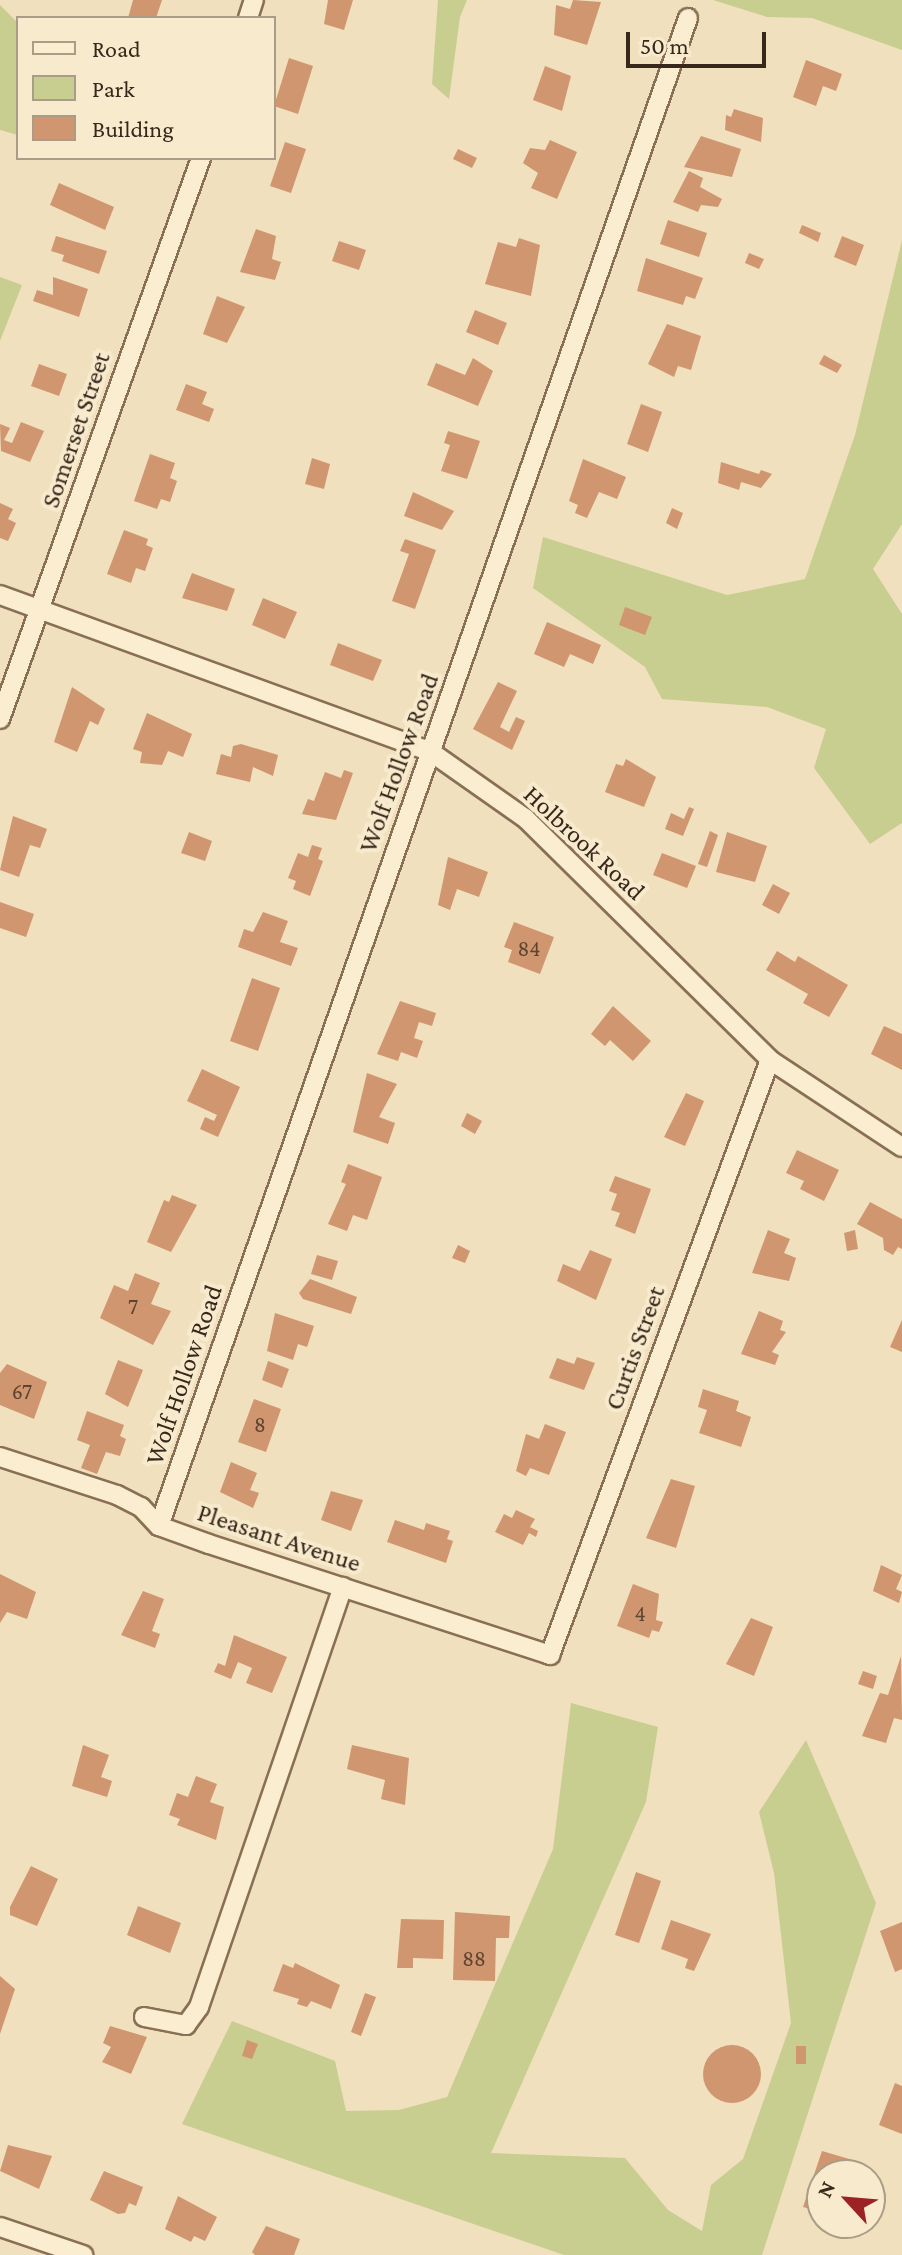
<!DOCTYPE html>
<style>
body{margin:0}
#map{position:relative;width:902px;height:2255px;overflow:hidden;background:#f0e0bd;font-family:"Crimson Pro",serif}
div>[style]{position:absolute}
.green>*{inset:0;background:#c8ce90}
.building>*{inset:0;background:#d09670}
.round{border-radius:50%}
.roads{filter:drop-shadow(2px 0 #896f55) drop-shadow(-2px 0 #896f55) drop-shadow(0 2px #896f55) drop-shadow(0 -2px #896f55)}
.minor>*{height:18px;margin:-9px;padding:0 9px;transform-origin:9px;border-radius:9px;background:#fbedd0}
span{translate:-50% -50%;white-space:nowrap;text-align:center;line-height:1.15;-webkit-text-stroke:8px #f7eacd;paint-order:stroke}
.number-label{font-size:22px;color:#5d4430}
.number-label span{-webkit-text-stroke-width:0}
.street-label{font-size:26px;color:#37281b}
.legend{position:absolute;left:16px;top:16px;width:260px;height:144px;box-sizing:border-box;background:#f7eacd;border:2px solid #aa9c86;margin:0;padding:10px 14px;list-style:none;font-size:24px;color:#37281b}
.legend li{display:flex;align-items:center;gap:16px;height:40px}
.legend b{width:40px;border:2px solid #aa9c86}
.north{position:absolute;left:806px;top:2159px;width:80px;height:80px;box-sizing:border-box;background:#f7eacd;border:2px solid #aa9c86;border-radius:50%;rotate:296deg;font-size:22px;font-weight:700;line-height:32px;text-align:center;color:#37281b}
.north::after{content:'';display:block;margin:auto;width:28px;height:36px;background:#9b2225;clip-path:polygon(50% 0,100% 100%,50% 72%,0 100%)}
.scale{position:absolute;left:626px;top:32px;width:140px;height:36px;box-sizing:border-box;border:4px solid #37281b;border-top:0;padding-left:10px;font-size:24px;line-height:28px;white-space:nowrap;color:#37281b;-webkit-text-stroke:6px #f7eacd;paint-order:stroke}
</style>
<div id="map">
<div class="green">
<div style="clip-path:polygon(438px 0,467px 0,460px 17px,449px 99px,432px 84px)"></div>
<div style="clip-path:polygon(713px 0,902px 0,902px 50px,812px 18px,767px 17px)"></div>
<div style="clip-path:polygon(0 5px,18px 23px,18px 135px,0 130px)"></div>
<div style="clip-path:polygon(902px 240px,902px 524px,873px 569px,902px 614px,902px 823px,870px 844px,814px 768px,826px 729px,767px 707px,662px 699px,645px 667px,533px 588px,543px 537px,727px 595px,805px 579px,855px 435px)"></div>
<div style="clip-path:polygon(0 277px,22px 285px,0 341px)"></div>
<div style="clip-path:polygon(571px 1703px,658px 1727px,646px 1802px,491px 2153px,625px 2158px,668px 2210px,702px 2231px,711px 2185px,743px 2159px,791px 2023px,774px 1873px,759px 1812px,806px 1740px,876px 1903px,762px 2255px,564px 2255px,182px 2124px,232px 2021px,335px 2061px,346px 2111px,399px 2110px,447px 2097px,553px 1849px)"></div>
</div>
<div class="building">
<div style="clip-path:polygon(133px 0,162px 0,156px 18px,128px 18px)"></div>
<div style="clip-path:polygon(328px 0,353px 0,344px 30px,324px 24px)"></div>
<div style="clip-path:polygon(573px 0,601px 2px,587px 45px,554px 35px,556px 5px,570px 9px)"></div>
<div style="clip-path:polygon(289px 58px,313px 66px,298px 114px,274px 106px)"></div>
<div style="clip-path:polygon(806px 60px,842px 74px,836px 91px,823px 86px,816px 106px,793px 97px)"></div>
<div style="clip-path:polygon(545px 66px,571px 76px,562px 111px,533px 100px)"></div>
<div style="clip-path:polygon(734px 109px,763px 118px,761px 142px,725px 130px,726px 115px,731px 117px)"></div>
<div style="clip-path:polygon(701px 136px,741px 149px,732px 177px,684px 167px)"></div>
<div style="clip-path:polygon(550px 140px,577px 152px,557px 199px,531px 188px,538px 173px,523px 163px,530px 148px,545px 150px)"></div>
<div style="clip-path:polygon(285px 142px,306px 149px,291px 193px,270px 186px)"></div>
<div style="clip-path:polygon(458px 149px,477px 158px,472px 168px,453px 159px)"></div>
<div style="clip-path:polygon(689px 171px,703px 178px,700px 187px,722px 199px,718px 207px,701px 205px,698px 212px,673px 202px)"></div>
<div style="clip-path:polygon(59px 183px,114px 207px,105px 230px,50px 205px)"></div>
<div style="clip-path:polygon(668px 220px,707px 233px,699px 257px,660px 244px)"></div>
<div style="clip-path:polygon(802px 225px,821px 233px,818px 242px,799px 233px)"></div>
<div style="clip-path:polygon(256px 229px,276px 236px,272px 259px,281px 262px,275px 280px,240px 272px)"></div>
<div style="clip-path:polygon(56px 236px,107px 251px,99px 274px,62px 261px,64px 255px,51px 251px)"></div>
<div style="clip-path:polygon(842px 236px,864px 245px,856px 266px,834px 257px)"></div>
<div style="clip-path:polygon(519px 238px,540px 245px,531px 296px,485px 284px,498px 242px,516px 247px)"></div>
<div style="clip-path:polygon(339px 241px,366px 250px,359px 270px,332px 261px)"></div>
<div style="clip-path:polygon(749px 253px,764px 259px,759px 269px,745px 263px)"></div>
<div style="clip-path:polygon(646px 258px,703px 278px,695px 299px,686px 296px,683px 305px,637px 291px)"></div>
<div style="clip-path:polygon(53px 277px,88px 289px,79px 317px,33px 301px,37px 290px,53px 295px)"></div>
<div style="clip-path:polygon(217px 296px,245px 307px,227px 343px,203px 334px)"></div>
<div style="clip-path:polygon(475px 310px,507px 323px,498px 345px,466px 332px)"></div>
<div style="clip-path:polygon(667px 324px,701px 336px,691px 370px,678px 366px,674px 377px,648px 364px)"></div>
<div style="clip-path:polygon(824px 355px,842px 365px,837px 373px,819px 364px)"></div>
<div style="clip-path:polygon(473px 358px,493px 371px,478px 406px,427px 385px,436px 363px,465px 375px)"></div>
<div style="clip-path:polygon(39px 364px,67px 374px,59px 396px,31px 386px)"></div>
<div style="clip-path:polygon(186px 384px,207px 392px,202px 404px,214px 409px,209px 422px,176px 410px)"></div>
<div style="clip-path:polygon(641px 404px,662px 412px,648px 452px,627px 444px)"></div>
<div style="clip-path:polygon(21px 422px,44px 431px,30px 462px,1px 451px,0 424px,10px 428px,4px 440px,12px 443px)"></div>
<div style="clip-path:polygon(448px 431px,480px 441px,467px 479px,441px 471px,450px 445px,444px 443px)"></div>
<div style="clip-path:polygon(150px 454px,175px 463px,170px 478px,177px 481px,170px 502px,161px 499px,157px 509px,134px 501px)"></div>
<div style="clip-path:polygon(312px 458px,330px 464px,324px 489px,305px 484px)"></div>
<div style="clip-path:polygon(583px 459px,626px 477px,617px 499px,599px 492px,587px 518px,575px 513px,578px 505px,569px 501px)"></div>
<div style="clip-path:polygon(721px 462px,759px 474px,761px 470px,772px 474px,761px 488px,741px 482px,739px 490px,718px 483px)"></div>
<div style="clip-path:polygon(413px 492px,454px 511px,442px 530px,404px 516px)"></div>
<div style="clip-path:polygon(0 503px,13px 509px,8px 519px,16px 523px,8px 541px,0 538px)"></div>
<div style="clip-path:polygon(672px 508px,683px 513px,677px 529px,666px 523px)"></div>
<div style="clip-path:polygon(124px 530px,148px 539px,146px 545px,153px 548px,145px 571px,136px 568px,131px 583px,107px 574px)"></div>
<div style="clip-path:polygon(405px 539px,436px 550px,415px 609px,392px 601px,409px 554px,400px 551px)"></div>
<div style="clip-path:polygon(192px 573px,235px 589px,227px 611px,182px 598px)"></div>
<div style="clip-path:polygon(263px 598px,297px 612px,285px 639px,252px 625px)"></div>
<div style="clip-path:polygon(625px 607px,652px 617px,645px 635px,619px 625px)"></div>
<div style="clip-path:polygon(547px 622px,601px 645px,593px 664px,570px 654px,564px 667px,534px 654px)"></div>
<div style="clip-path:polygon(338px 643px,382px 660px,373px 681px,330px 665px)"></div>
<div style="clip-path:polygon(498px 682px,517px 691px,500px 727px,509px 732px,516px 717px,525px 721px,512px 750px,473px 729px)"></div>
<div style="clip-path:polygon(72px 687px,105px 709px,98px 725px,90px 721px,77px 752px,54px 742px)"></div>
<div style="clip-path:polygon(147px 713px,192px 734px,183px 757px,168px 751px,162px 765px,140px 763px,142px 752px,133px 749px)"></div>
<div style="clip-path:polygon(241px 744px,278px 755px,273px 776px,253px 767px,250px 782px,216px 774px,221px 754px,231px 757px,233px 746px)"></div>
<div style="clip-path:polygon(626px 759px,656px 777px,644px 807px,605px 792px,616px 764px,623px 766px)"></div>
<div style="clip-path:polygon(344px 770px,353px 773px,336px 820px,302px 814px,308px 799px,314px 801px,325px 772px,341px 778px)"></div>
<div style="clip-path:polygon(689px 807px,694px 809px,683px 836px,665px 829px,671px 813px,684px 819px)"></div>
<div style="clip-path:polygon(13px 816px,47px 829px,40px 848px,30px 845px,19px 877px,0 870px)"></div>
<div style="clip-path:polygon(710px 831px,718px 835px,707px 867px,698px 864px)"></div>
<div style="clip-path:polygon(189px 832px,212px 841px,205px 861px,181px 853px)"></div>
<div style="clip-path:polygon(727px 832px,767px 846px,755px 882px,716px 872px)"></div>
<div style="clip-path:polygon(312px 845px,322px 848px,318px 859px,323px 861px,310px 896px,293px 889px,296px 881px,288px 878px,298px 853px,308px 857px)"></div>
<div style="clip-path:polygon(662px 853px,696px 866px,687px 888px,653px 875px)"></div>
<div style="clip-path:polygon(448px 857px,488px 872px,479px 897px,457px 889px,450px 910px,438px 905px)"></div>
<div style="clip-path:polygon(773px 884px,790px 893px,779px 914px,762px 905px)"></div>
<div style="clip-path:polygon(0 902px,34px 914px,26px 937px,0 928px)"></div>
<div style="clip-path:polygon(263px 912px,288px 921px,280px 942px,298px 948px,291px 966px,238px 947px,244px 929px,253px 932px)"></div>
<div style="clip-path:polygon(514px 922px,554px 937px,540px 974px,508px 962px,512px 950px,504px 947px)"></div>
<div style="clip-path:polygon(777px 951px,795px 962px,798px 956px,848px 985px,829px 1017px,803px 1003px,808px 994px,766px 970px)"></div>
<div style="clip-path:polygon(252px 978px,280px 988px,258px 1051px,230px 1041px)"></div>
<div style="clip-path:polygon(400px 1001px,436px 1013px,432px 1026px,419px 1022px,414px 1038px,423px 1041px,417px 1058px,401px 1052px,398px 1061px,377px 1054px)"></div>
<div style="clip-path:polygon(613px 1006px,651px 1041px,633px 1061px,610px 1040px,605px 1046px,591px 1034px)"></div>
<div style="clip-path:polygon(884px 1026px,902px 1034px,902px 1070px,871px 1054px)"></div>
<div style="clip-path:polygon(202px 1069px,240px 1087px,218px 1137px,200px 1129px,205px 1117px,214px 1121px,217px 1115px,187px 1101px)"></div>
<div style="clip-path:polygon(367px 1073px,397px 1084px,379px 1117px,395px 1123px,388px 1144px,353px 1132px)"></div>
<div style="clip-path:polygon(686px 1093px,704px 1101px,685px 1146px,664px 1137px)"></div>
<div style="clip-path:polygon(467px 1113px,482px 1121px,475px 1134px,461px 1126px)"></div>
<div style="clip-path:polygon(797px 1150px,839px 1170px,824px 1201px,800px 1189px,804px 1181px,786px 1173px)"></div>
<div style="clip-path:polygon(348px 1164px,382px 1177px,367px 1220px,353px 1215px,347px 1231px,328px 1224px,346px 1184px,341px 1182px)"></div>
<div style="clip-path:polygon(615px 1176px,651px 1189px,635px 1234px,615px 1226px,620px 1213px,611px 1210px,617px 1194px,609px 1191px)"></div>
<div style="clip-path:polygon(172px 1195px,197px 1205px,171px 1252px,147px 1242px,164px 1200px,169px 1202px)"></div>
<div style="clip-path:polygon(870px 1202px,902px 1219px,902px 1249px,898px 1247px,893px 1255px,884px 1250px,883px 1238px,857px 1224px)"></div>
<div style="clip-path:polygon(768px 1230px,790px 1239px,784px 1253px,796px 1258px,789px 1281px,752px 1273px)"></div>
<div style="clip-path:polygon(855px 1230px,858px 1249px,847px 1251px,844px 1233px)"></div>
<div style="clip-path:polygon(458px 1245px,470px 1251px,465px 1263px,452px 1258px)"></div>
<div style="clip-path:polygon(590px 1250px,612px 1259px,596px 1300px,557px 1281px,563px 1264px,580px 1271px)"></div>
<div style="clip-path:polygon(317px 1255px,338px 1261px,332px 1280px,311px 1274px)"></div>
<div style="clip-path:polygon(135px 1273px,160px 1283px,151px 1304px,171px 1311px,153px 1345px,100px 1318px,114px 1285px,128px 1291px)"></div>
<div style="clip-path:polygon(310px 1279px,357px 1297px,351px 1314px,303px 1299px,299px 1293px)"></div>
<div style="clip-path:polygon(759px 1311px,783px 1321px,780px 1330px,786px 1332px,772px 1352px,779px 1355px,775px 1365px,741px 1354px)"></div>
<div style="clip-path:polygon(275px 1313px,314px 1326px,307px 1347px,298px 1344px,293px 1360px,267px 1351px)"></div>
<div style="clip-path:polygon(902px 1320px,902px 1352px,890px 1347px)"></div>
<div style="clip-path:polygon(577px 1357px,595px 1363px,584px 1390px,549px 1378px,557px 1358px,574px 1364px)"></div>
<div style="clip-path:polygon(118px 1360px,143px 1370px,128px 1407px,105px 1394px)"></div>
<div style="clip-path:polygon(268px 1361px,289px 1369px,282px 1388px,262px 1380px)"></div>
<div style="clip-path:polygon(7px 1364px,47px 1382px,34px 1419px,0 1405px,0 1373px)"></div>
<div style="clip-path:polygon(703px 1389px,739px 1401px,736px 1411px,751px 1417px,741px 1447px,699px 1433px,707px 1410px,698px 1407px)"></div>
<div style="clip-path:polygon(254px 1399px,281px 1409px,266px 1452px,238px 1442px)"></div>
<div style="clip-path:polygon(87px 1411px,124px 1425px,120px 1436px,126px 1439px,120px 1456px,106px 1452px,97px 1474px,81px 1468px,90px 1445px,77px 1440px)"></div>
<div style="clip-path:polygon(545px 1424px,566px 1432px,549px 1475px,530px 1468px,526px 1476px,516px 1471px,526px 1434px,539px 1439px)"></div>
<div style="clip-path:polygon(231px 1462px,257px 1473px,250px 1490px,259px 1493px,253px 1508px,220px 1492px)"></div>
<div style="clip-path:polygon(671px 1479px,695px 1486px,676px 1548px,646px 1538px)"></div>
<div style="clip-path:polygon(331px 1491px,363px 1500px,351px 1531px,321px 1520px)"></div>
<div style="clip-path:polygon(516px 1510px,535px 1519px,530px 1527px,538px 1531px,536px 1537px,529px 1533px,523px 1545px,495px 1532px,504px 1514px,512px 1518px)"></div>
<div style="clip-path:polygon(395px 1520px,424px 1530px,426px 1523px,450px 1531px,447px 1539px,453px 1541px,446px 1563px,387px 1542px)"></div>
<div style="clip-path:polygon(881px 1565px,902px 1575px,896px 1589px,902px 1592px,899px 1603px,873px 1591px)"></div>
<div style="clip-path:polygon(0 1574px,36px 1592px,27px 1619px,7px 1612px,0 1623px)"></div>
<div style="clip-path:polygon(633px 1584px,659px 1594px,656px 1620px,663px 1622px,659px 1632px,652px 1630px,649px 1638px,617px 1626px)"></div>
<div style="clip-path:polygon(143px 1591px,164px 1599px,152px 1631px,160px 1634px,155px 1648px,121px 1635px)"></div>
<div style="clip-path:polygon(751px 1618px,773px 1627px,754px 1676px,726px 1664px)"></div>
<div style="clip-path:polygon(234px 1635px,287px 1657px,272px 1693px,246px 1683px,252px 1668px,238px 1662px,231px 1679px,214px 1672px,218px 1663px,225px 1666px)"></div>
<div style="clip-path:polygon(901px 1656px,902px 1720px,894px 1718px,886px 1743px,862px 1736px,880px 1693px,888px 1695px)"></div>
<div style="clip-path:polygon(863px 1671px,877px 1676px,873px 1689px,858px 1684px)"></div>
<div style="clip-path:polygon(83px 1745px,109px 1755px,101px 1777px,112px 1781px,107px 1797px,72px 1786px)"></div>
<div style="clip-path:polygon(352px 1745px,409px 1758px,405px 1805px,381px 1799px,385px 1780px,347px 1769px)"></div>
<div style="clip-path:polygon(196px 1776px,217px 1784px,210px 1802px,224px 1807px,216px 1840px,177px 1825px,180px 1819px,169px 1815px,177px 1793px,188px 1797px)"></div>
<div style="clip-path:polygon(31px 1866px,58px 1879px,37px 1926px,10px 1915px,10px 1907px)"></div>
<div style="clip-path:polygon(636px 1872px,661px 1881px,639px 1943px,615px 1935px)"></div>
<div style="clip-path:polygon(138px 1906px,181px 1923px,170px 1953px,127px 1935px)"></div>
<div style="clip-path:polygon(455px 1912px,510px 1916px,509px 1938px,496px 1938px,495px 1981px,453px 1980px)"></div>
<div style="clip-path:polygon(401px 1919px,444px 1920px,443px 1959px,413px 1958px,413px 1968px,397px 1968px)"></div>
<div style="clip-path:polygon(671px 1920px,711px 1934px,694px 1971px,685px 1968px,688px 1959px,661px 1949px)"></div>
<div style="clip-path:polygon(902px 1922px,902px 1969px,895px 1972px,880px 1931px)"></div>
<div style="clip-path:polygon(295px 1963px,340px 1985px,331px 2009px,311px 2001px,307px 2007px,297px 2004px,299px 1999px,273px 1991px,283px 1964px,293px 1968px)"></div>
<div style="clip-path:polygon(0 1976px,15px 1989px,0 2034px)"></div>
<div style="clip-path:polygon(365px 1993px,376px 1997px,361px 2036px,351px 2032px)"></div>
<div style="clip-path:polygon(110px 2026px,147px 2037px,131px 2074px,102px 2062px,111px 2047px,103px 2043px)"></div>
<div style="clip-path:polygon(247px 2040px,258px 2044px,252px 2059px,242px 2056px)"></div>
<div class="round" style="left:703px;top:2045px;width:58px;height:58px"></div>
<div style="clip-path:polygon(796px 2046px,806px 2046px,806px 2064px,796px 2064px)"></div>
<div style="clip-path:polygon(895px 2083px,902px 2086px,902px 2134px,879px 2125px)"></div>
<div style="clip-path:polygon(8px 2145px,52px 2156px,39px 2189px,0 2171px)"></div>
<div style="clip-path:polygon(822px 2151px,863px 2163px,859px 2175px,822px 2175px,822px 2212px,803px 2207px)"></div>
<div style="clip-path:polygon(104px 2171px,143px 2187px,136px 2206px,129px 2203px,125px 2213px,118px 2214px,90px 2200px)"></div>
<div style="clip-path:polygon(178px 2196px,217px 2217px,205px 2241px,194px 2236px,191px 2242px,165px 2229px)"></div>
<div style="clip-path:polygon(266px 2226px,300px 2239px,294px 2255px,255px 2255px,252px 2252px)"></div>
</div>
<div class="roads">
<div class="minor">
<div style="left:248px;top:18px;width:19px;rotate:-72deg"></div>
<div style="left:0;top:595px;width:459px;rotate:20deg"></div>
<div style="left:431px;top:752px;width:115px;rotate:35.1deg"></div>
<div style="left:525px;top:818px;width:344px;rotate:44.6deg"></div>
<div style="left:770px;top:1060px;width:158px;rotate:33.4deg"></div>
<div style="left:0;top:719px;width:596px;rotate:-70.29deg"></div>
<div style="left:0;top:1457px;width:123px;rotate:18deg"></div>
<div style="left:117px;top:1495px;width:27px;rotate:27deg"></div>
<div style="left:141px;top:1507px;width:26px;rotate:47deg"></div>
<div style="left:159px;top:1526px;width:53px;rotate:19.8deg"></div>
<div style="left:209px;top:1544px;width:359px;rotate:18deg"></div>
<div style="left:550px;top:1655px;width:634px;rotate:-69.71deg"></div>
<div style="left:159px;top:1526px;width:1598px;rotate:-70.67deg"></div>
<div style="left:144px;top:2017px;width:43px;rotate:10.8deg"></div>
<div style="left:186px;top:2025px;width:22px;rotate:-54deg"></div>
<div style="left:199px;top:2007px;width:444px;rotate:-71.1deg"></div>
<div style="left:0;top:2227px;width:88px;rotate:18.6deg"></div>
</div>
</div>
<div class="number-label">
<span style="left:529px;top:949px">84</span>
<span style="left:133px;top:1307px">7</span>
<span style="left:22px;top:1392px">67</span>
<span style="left:260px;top:1425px">8</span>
<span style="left:640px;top:1614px">4</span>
<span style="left:474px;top:1959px">88</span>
</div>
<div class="street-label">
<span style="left:76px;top:430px;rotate:-71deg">Somerset Street</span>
<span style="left:399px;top:763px;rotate:-70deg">Wolf Hollow Road</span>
<span style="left:584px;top:843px;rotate:43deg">Holbrook Road</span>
<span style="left:635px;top:1348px;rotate:-70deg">Curtis Street</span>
<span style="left:184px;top:1375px;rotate:-71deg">Wolf Hollow Road</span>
<span style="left:279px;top:1538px;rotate:18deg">Pleasant Avenue</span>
</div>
<ul class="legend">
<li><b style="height:10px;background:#fbedd0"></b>Road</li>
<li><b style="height:22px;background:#c8ce90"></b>Park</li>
<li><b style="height:22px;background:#d09670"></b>Building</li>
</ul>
<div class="north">N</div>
<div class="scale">50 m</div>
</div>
